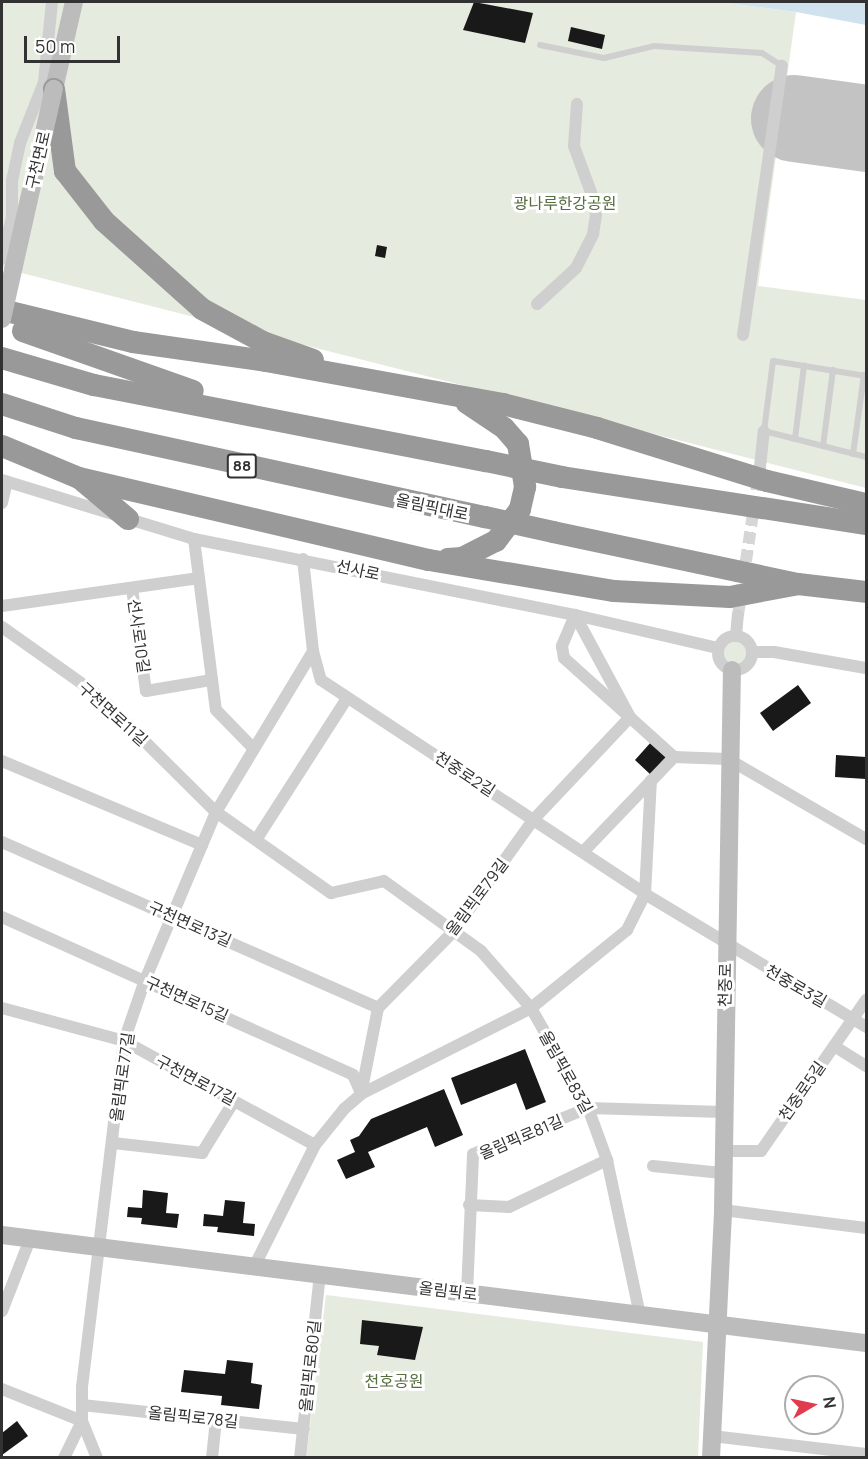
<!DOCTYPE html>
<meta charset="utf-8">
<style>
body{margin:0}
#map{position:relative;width:868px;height:1459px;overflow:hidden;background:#fff;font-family:Manrope,"Noto Sans KR",sans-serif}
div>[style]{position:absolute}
.green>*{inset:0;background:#e5ebde}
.round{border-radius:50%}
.water>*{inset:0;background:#cfe2ed}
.runway>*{height:87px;margin:-43.5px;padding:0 43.5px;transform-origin:43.5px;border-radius:43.5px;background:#c3c3c3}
.building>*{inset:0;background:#191919}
.street-tunnel>*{height:12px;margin-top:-6px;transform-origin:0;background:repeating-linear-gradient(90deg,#d6d6d6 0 12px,transparent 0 18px)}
.lane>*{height:6px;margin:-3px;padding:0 3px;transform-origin:3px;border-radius:3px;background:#cfcfcf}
.street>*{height:12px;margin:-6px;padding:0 6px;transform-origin:6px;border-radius:6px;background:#cfcfcf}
.street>.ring{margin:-6px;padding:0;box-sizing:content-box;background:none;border:12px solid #cfcfcf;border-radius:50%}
.secondary>*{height:18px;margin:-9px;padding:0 9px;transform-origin:9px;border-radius:9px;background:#bcbcbc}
.highway>*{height:22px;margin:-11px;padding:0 11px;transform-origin:11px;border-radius:11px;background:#999}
.secondary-bridge>*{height:18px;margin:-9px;padding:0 9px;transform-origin:9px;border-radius:9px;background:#bcbcbc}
.highway-bridge>*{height:22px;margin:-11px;padding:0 11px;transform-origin:11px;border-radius:11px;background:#999}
span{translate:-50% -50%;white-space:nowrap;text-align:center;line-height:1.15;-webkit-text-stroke:6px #fff;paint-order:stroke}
.shield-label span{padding:2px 4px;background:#fff;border:2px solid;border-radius:4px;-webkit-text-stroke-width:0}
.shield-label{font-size:15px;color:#323232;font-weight:700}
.street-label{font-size:16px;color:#323232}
.park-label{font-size:16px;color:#566e40}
.frame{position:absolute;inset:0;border:3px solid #323232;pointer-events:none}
.north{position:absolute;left:784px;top:1375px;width:60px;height:60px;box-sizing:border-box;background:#fff;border:2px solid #adadad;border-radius:50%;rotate:81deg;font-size:16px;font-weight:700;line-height:24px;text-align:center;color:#323232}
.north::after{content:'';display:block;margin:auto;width:21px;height:27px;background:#e13c4d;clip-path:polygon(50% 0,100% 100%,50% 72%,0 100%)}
.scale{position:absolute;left:24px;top:36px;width:96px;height:27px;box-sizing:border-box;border:3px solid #323232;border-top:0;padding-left:8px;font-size:18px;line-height:21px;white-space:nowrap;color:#323232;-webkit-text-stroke:4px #fff;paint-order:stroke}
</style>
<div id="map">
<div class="green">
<div style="clip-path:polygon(2px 2px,720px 2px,796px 12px,758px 286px,866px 300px,866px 488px,2px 268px)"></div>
<div class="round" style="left:724px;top:642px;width:22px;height:22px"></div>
<div style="clip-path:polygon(326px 1295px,703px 1342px,698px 1457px,306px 1458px)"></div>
</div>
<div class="water">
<div style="clip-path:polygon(720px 2px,866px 2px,866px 25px,796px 12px)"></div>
</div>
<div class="runway">
<div style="left:794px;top:118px;width:73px;rotate:7.9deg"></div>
</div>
<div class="building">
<div style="clip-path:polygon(474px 2px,533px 13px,525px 43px,463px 30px)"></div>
<div style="clip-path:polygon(571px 27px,605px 35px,602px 49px,568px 41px)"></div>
<div style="clip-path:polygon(377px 245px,387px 247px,385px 258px,375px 256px)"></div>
<div style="clip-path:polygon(798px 685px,811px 703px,773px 731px,760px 713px)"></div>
<div style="clip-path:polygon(652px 741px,670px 757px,652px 776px,635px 760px)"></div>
<div style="clip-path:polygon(836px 755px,866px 757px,866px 779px,835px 777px)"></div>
<div style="clip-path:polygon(525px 1049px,546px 1102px,526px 1110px,516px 1083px,461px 1105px,451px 1078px)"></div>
<div style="clip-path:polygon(444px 1089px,463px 1135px,435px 1147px,427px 1127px,368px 1152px,375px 1167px,346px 1179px,337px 1160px,355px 1152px,350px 1140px,359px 1136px,371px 1119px)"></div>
<div style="clip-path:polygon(143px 1190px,168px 1193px,166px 1213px,179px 1214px,177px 1228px,141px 1224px,142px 1218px,127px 1217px,128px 1207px,142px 1208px)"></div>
<div style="clip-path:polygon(225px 1200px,245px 1202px,243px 1223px,255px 1224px,254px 1236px,217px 1232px,218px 1227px,203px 1226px,204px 1214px,223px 1216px)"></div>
<div style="clip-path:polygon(362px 1320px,423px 1327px,415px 1360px,377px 1355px,379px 1346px,360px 1344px)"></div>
<div style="clip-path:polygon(227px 1360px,253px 1363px,251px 1383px,262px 1385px,259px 1409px,221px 1405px,222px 1396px,181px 1392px,184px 1370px,225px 1374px)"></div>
<div style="clip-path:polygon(17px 1421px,28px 1436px,2px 1455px,2px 1433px)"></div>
</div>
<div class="street-tunnel">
<div style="left:738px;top:615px;width:144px;rotate:-81.6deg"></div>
</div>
<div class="lane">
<div style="left:540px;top:45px;width:65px;rotate:11.5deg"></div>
<div style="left:604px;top:58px;width:51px;rotate:-13.5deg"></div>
<div style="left:654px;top:46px;width:108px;rotate:3.7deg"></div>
<div style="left:762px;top:53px;width:24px;rotate:33deg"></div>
<div style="left:866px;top:376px;width:94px;rotate:-170.8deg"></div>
<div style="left:773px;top:361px;width:71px;rotate:97.3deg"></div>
<div style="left:764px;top:431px;width:105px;rotate:14.3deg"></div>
<div style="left:795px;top:439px;width:74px;rotate:-83deg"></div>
<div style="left:823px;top:446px;width:77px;rotate:-82.5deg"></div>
<div style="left:853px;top:454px;width:80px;rotate:-82.1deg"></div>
</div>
<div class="street">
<div style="left:2px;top:259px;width:43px;rotate:-76.6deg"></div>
<div style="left:12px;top:217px;width:36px;rotate:-90deg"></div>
<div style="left:12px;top:181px;width:39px;rotate:-78deg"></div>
<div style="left:20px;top:143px;width:66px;rotate:-68.5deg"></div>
<div style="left:44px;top:82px;width:80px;rotate:-84.3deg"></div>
<div style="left:537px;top:304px;width:53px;rotate:-42.7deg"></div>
<div style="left:576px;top:268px;width:38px;rotate:-63deg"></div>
<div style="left:593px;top:234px;width:19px;rotate:-81deg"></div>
<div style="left:596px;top:215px;width:20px;rotate:-101deg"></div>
<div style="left:592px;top:195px;width:52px;rotate:-110.2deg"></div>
<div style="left:574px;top:146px;width:42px;rotate:-85.9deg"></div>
<div style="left:743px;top:335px;width:272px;rotate:-81.8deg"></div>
<div style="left:760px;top:467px;width:36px;rotate:-84deg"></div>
<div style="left:2px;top:480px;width:201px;rotate:17.1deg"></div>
<div style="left:194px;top:539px;width:389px;rotate:11.3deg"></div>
<div style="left:575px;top:615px;width:147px;rotate:13deg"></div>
<div style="left:2px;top:503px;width:22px;rotate:-77deg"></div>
<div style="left:194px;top:539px;width:172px;rotate:82.7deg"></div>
<div style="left:216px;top:710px;width:54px;rotate:45.7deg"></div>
<div style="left:303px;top:559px;width:93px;rotate:83.8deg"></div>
<div style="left:313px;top:651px;width:30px;rotate:75deg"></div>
<div style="left:321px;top:680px;width:388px;rotate:33.4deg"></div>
<div style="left:645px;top:894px;width:258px;rotate:31deg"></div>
<div style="left:132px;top:588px;width:104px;rotate:82.3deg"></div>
<div style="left:146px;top:691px;width:67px;rotate:-9.5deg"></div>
<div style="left:2px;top:606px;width:199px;rotate:-8.1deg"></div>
<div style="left:575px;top:615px;width:34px;rotate:113deg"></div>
<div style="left:562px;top:646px;width:12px;rotate:81deg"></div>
<div style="left:564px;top:658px;width:148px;rotate:42deg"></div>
<div style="left:674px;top:757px;width:54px;rotate:2.1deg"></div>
<div style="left:728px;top:759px;width:160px;rotate:30.1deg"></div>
<div style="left:2px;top:627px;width:118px;rotate:35.3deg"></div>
<div style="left:98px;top:695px;width:166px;rotate:44.8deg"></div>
<div style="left:216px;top:812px;width:141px;rotate:35.2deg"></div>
<div style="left:331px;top:893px;width:54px;rotate:-12.8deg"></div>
<div style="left:384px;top:881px;width:120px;rotate:35.8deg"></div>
<div style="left:481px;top:951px;width:76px;rotate:48.7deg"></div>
<div style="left:531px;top:1008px;width:115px;rotate:60.3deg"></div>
<div style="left:588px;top:1108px;width:55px;rotate:69.9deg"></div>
<div style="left:607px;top:1160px;width:158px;rotate:78deg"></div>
<div class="ring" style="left:718px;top:636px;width:22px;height:22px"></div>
<div style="left:736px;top:636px;width:21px;rotate:-85deg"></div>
<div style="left:752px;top:652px;width:22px"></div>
<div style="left:774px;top:652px;width:93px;rotate:9.9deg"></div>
<div style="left:2px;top:761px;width:217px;rotate:22.8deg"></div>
<div style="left:256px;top:840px;width:169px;rotate:-57.3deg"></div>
<div style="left:2px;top:842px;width:411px;rotate:23.8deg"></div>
<div style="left:583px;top:852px;width:132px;rotate:-46.2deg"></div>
<div style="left:2px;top:917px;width:385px;rotate:24.2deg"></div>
<div style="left:353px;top:1075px;width:20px;rotate:66deg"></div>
<div style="left:2px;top:1008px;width:126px;rotate:15.1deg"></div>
<div style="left:124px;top:1041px;width:217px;rotate:28.6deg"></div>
<div style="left:834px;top:1046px;width:38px;rotate:32deg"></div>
<div style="left:361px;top:1094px;width:88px;rotate:-78.8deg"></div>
<div style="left:378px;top:1008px;width:105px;rotate:-45.4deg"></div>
<div style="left:452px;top:933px;width:140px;rotate:-54.3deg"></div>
<div style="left:534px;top:819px;width:140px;rotate:-46.7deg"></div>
<div style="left:630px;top:717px;width:116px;rotate:-118.3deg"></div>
<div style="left:113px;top:1143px;width:90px;rotate:6.4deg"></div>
<div style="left:202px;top:1153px;width:61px;rotate:-58.4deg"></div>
<div style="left:722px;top:1151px;width:39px"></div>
<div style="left:761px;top:1151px;width:184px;rotate:-55.2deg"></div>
<div style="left:653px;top:1166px;width:69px;rotate:5.8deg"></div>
<div style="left:469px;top:1205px;width:40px;rotate:2.9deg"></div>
<div style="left:509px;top:1207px;width:109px;rotate:-25.6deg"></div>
<div style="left:723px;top:1210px;width:144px;rotate:7.2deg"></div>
<div style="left:254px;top:1267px;width:136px;rotate:-63.4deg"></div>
<div style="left:315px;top:1145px;width:46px;rotate:-51.1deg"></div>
<div style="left:344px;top:1109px;width:23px;rotate:-41deg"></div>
<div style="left:361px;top:1094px;width:191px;rotate:-26.8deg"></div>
<div style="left:531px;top:1008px;width:124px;rotate:-39.1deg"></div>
<div style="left:627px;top:930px;width:40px;rotate:-63.4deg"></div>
<div style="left:645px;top:894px;width:114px;rotate:-87deg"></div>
<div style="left:467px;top:1293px;width:139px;rotate:-87.5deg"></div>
<div style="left:473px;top:1154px;width:124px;rotate:-21.8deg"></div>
<div style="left:588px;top:1108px;width:135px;rotate:1.7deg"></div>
<div style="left:2px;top:1311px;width:77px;rotate:-68.7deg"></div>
<div style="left:2px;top:1389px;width:86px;rotate:21.8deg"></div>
<div style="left:82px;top:1421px;width:41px;rotate:115.9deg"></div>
<div style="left:82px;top:1405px;width:223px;rotate:6.2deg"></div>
<div style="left:712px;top:1436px;width:155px;rotate:6.7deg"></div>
<div style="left:97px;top:1458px;width:40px;rotate:-112deg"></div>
<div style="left:82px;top:1421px;width:34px;rotate:-90deg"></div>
<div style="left:82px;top:1387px;width:349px;rotate:-83.1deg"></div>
<div style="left:124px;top:1041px;width:65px;rotate:-71deg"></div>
<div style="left:145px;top:980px;width:182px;rotate:-67.1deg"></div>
<div style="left:216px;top:812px;width:188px;rotate:-58.9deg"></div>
<div style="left:212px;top:1458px;width:38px;rotate:-84deg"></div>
<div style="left:300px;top:1458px;width:184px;rotate:-83.8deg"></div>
</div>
<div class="secondary">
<div style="left:54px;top:89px;width:89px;rotate:-77.1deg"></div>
<div style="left:2px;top:1235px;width:871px;rotate:7.13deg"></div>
<div style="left:711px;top:1458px;width:248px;rotate:-87.2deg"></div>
<div style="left:723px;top:1210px;width:540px;rotate:-89.05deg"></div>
</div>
<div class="highway">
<div style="left:54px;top:89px;width:83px;rotate:82.4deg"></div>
<div style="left:65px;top:171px;width:63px;rotate:52deg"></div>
<div style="left:104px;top:221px;width:132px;rotate:41.9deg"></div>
<div style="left:202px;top:309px;width:69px;rotate:28.4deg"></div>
<div style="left:263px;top:342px;width:53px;rotate:19.8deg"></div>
<div style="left:2px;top:310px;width:135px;rotate:13.7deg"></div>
<div style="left:133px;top:342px;width:134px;rotate:8.1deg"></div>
<div style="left:266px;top:361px;width:241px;rotate:10.3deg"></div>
<div style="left:503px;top:404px;width:97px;rotate:14.3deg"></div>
<div style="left:597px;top:428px;width:178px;rotate:17.3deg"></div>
<div style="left:767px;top:481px;width:102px;rotate:13.1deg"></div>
<div style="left:23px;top:331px;width:180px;rotate:19.4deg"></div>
<div style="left:2px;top:358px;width:96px;rotate:16.4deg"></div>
<div style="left:94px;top:385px;width:399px;rotate:11deg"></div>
<div style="left:2px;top:404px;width:78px;rotate:18deg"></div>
<div style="left:76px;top:428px;width:419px;rotate:12.3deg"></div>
<div style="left:2px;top:446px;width:83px;rotate:22.6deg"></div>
<div style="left:79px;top:478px;width:359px;rotate:13.2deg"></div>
<div style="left:429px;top:560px;width:188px;rotate:9.5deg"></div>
<div style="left:614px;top:591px;width:116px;rotate:3deg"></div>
<div style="left:730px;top:597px;width:69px;rotate:-10.8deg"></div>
<div style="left:562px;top:477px;width:308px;rotate:8.8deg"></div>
<div style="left:83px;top:481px;width:59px;rotate:40.2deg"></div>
<div style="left:553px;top:532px;width:250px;rotate:12deg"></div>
<div style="left:798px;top:584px;width:68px;rotate:6.7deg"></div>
<div style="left:448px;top:559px;width:14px;rotate:-4deg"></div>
<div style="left:462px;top:558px;width:38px;rotate:-27deg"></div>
<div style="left:496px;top:541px;width:40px;rotate:-53deg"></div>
<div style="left:520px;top:509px;width:23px;rotate:-77deg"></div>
<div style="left:525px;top:487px;width:44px;rotate:-99.2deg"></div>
<div style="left:518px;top:444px;width:21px;rotate:-131deg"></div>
<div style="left:504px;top:428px;width:45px;rotate:-146deg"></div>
</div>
<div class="secondary-bridge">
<div style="left:2px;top:319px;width:236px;rotate:-77.3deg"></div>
</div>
<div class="highway-bridge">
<div style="left:486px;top:461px;width:78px;rotate:11.9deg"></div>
<div style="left:485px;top:517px;width:70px;rotate:12.4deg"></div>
</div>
<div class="shield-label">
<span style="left:242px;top:466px">88</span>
</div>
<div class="street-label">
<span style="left:38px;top:160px;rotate:-77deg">구천면로</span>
<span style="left:432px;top:507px;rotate:12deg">올림픽대로</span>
<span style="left:358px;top:570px;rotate:12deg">선사로</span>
<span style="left:139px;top:636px;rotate:82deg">선사로10길</span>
<span style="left:113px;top:714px;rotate:42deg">구천면로11길</span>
<span style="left:465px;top:774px;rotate:33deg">천중로2길</span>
<span style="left:477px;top:897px;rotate:-53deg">올림픽로79길</span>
<span style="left:190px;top:924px;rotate:24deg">구천면로13길</span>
<span style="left:725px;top:985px;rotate:-89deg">천중로</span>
<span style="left:796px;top:986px;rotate:30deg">천중로3길</span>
<span style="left:187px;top:999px;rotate:24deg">구천면로15길</span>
<span style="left:566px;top:1072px;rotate:61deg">올림픽로83길</span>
<span style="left:122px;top:1077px;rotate:-82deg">올림픽로77길</span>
<span style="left:196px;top:1080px;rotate:28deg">구천면로17길</span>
<span style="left:802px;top:1091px;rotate:-55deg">천중로5길</span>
<span style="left:521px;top:1137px;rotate:-23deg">올림픽로81길</span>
<span style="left:448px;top:1291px;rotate:7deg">올림픽로</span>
<span style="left:310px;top:1366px;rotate:-84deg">올림픽로80길</span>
<span style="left:193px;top:1417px;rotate:6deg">올림픽로78길</span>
</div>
<div class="park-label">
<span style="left:565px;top:203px">광나루한강공원</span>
<span style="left:394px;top:1381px">천호공원</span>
</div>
<div class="frame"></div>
<div class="north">N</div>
<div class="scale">50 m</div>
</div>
